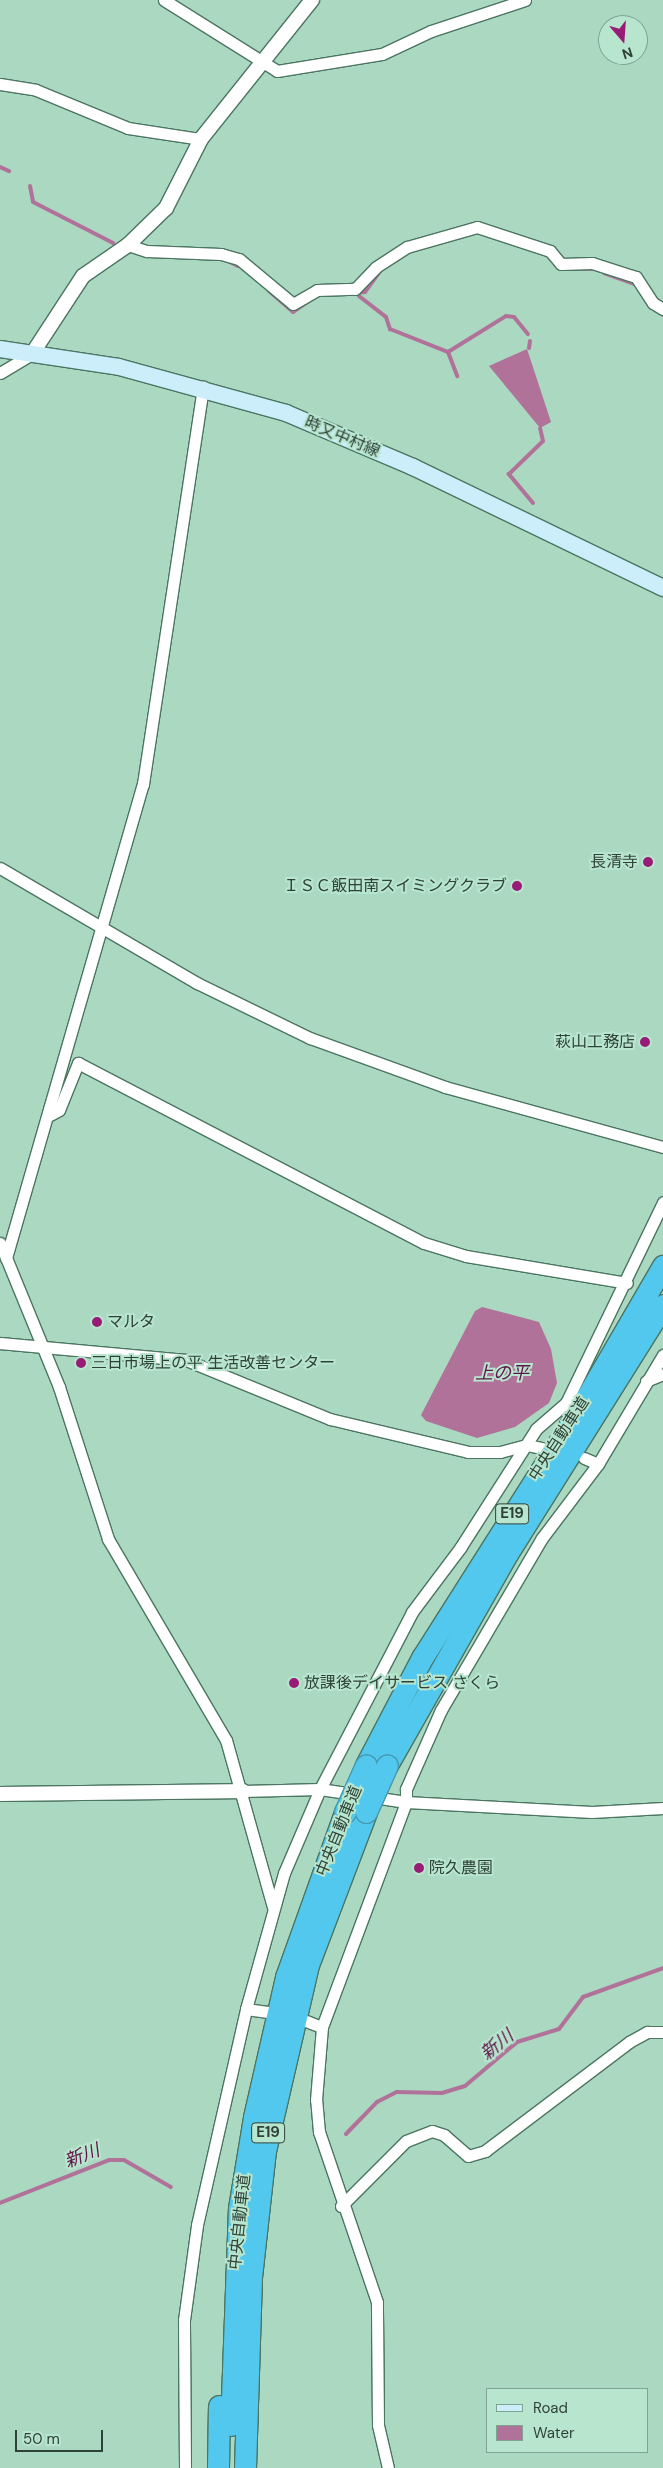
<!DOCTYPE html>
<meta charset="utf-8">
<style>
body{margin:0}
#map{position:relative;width:663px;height:2468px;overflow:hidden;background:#abd8c1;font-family:"DM Sans","Noto Sans JP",sans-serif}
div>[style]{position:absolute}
.water>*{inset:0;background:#b17299}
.stream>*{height:4px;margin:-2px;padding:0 2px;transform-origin:2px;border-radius:2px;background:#b17299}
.roads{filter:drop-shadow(1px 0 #4b7561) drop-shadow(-1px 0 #4b7561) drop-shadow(0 1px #4b7561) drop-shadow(0 -1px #4b7561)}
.minor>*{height:11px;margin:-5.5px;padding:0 5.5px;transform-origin:5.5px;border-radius:5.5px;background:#fff}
.tertiary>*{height:14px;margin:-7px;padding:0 7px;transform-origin:7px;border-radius:7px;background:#fff}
.secondary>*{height:16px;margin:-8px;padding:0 8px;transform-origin:8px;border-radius:8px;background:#cbeefa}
.motorway>*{height:21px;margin:-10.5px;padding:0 10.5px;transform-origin:10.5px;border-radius:10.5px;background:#52c8ee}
.bridges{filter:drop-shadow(1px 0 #4699ae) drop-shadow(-1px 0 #4699ae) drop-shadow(0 1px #4699ae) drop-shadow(0 -1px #4699ae)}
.motorway-bridge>*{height:21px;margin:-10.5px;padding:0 10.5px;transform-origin:10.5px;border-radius:10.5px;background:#52c8ee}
.dots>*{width:14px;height:14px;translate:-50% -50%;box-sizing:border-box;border:2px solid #b8e5ce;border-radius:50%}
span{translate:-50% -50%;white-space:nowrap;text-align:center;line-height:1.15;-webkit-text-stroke:4px #b8e5ce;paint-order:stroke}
.shield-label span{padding:1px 4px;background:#b8e5ce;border:1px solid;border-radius:4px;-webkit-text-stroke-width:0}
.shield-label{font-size:15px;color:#2f4238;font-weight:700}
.street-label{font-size:16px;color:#2f4238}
.poi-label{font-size:16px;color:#2f4238}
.right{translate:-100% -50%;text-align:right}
.left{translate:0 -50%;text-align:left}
.water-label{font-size:18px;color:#601249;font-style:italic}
.legend{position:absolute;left:486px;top:2388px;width:162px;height:65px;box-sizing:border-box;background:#b8e5ce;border:1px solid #81a492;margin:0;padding:6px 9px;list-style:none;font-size:15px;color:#2f4238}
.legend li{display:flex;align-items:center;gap:10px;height:25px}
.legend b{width:25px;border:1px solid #81a492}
.north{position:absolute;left:598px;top:15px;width:50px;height:50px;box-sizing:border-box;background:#b8e5ce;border:1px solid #81a492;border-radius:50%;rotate:162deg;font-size:14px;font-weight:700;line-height:20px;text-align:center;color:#2f4238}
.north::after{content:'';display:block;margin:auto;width:18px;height:22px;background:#981c75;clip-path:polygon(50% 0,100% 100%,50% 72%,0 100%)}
.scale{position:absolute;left:15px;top:2430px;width:88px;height:22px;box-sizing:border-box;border:2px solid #2f4238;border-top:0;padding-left:6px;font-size:15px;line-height:18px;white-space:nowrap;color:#2f4238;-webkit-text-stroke:4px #b8e5ce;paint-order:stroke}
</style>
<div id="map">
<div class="water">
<div style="clip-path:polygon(527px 349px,551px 422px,540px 428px,489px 366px)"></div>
<div style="clip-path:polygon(482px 1307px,539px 1322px,551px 1349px,557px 1383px,549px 1403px,515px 1427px,477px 1438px,426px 1421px,421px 1415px,475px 1311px)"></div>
</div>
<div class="stream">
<div style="left:0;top:167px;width:10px;rotate:24deg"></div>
<div style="left:30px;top:186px;width:16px;rotate:79deg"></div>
<div style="left:33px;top:202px;width:90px;rotate:27.1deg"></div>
<div style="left:228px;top:261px;width:11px;rotate:27deg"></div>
<div style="left:563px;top:268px;width:32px;rotate:2deg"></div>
<div style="left:604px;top:273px;width:35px;rotate:20deg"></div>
<div style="left:269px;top:291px;width:32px;rotate:41deg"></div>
<div style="left:293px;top:312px;width:21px;rotate:-35deg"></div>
<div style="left:348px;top:294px;width:17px;rotate:-7deg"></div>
<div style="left:365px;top:292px;width:32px;rotate:-54deg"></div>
<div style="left:359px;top:296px;width:34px;rotate:38deg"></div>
<div style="left:386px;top:317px;width:13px;rotate:72deg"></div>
<div style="left:390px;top:329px;width:62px;rotate:21.6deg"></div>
<div style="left:448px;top:352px;width:68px;rotate:-31.8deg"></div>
<div style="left:506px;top:316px;width:8px;rotate:7deg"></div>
<div style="left:514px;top:317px;width:22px;rotate:51deg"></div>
<div style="left:648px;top:304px;width:19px;rotate:36deg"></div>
<div style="left:529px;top:348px;width:7px;rotate:-82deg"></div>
<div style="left:448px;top:352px;width:26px;rotate:69deg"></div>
<div style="left:533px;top:503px;width:38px;rotate:-130deg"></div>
<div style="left:509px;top:474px;width:47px;rotate:-44.1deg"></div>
<div style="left:543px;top:441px;width:13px;rotate:-103deg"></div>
<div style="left:346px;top:2134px;width:45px;rotate:-45.9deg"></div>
<div style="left:377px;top:2102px;width:22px;rotate:-27deg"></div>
<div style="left:397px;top:2092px;width:45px;rotate:1.3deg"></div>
<div style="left:442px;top:2093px;width:24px;rotate:-17deg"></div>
<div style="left:465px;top:2086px;width:68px;rotate:-40.2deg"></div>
<div style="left:517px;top:2042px;width:44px;rotate:-17.2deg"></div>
<div style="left:559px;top:2029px;width:40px;rotate:-53deg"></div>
<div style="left:583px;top:1997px;width:85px;rotate:-19.9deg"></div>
<div style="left:0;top:2203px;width:117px;rotate:-21.5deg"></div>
<div style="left:109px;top:2160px;width:15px"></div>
<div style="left:124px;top:2160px;width:54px;rotate:29.9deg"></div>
</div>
<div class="roads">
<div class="minor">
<div style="left:164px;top:0;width:133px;rotate:32.1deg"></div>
<div style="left:277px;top:71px;width:106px;rotate:-9.2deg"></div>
<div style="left:382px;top:54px;width:54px;rotate:-25.1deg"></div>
<div style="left:431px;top:31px;width:99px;rotate:-18.3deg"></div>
<div style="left:0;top:84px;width:36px;rotate:9deg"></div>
<div style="left:36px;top:90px;width:100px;rotate:22.4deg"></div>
<div style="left:128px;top:128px;width:74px;rotate:8.6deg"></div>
<div style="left:128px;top:245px;width:20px;rotate:18deg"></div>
<div style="left:147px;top:251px;width:74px;rotate:2.3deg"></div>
<div style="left:221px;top:254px;width:19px;rotate:16deg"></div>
<div style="left:239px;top:259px;width:70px;rotate:39.8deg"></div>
<div style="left:293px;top:304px;width:28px;rotate:-30deg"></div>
<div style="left:317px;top:290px;width:38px;rotate:-2deg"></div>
<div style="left:355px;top:289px;width:30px;rotate:-46deg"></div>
<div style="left:376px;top:267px;width:37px;rotate:-33deg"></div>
<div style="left:407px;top:247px;width:73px;rotate:-15.9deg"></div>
<div style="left:477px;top:227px;width:77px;rotate:18.2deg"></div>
<div style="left:550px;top:251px;width:17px;rotate:50deg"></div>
<div style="left:561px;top:264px;width:31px;rotate:-2deg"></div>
<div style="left:592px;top:263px;width:46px;rotate:17.7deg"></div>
<div style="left:636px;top:277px;width:31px;rotate:57deg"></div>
<div style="left:653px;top:303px;width:12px;rotate:31deg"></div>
<div style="left:0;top:373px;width:37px;rotate:-31deg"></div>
<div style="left:0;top:868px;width:228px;rotate:30.3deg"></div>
<div style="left:197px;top:983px;width:126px;rotate:26deg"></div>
<div style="left:310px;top:1038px;width:144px;rotate:19.9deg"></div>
<div style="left:445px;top:1087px;width:226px;rotate:15.4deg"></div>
<div style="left:50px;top:1115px;width:10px;rotate:-29deg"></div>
<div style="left:59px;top:1110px;width:51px;rotate:-68deg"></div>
<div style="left:78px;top:1063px;width:390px;rotate:27.5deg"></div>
<div style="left:424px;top:1243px;width:44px;rotate:17.2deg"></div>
<div style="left:466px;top:1256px;width:163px;rotate:9.5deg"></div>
<div style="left:0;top:1243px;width:156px;rotate:67.7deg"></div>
<div style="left:59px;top:1387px;width:160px;rotate:72.1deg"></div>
<div style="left:108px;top:1539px;width:233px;rotate:59.6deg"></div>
<div style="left:226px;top:1740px;width:173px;rotate:74.3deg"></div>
<div style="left:6px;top:1258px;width:493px;rotate:-73.9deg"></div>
<div style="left:143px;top:784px;width:402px;rotate:-81.4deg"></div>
<div style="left:0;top:1343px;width:187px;rotate:5.2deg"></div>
<div style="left:186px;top:1360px;width:156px;rotate:22.3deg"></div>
<div style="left:330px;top:1419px;width:142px;rotate:13.4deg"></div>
<div style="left:468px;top:1452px;width:32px"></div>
<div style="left:500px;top:1452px;width:28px;rotate:-15deg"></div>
<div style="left:527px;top:1445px;width:19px;rotate:12deg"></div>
<div style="left:646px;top:1381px;width:18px;rotate:-22deg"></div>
<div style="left:584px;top:1458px;width:15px;rotate:23deg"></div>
<div style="left:243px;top:1791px;width:77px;rotate:-1.5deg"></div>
<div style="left:320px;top:1789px;width:87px;rotate:8.6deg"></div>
<div style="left:406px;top:1802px;width:186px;rotate:3.1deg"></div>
<div style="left:592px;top:1812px;width:71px;rotate:-3.2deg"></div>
<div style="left:246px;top:2009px;width:22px;rotate:8deg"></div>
<div style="left:306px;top:2021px;width:17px;rotate:21deg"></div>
<div style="left:341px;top:2206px;width:92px;rotate:-45deg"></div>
<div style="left:406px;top:2141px;width:28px;rotate:-21deg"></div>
<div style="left:432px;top:2131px;width:13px;rotate:18deg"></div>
<div style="left:444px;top:2135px;width:32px;rotate:41deg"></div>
<div style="left:468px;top:2156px;width:18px;rotate:-16deg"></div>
<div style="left:485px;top:2151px;width:181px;rotate:-37.1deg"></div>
<div style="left:629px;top:2042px;width:21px;rotate:-29deg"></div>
<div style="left:647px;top:2032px;width:16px"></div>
<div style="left:185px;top:2468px;width:148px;rotate:-90.4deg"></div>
<div style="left:184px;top:2320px;width:96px;rotate:-82.2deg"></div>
<div style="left:197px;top:2225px;width:221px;rotate:-77.2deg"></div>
<div style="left:246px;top:2009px;width:141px;rotate:-74.4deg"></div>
<div style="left:284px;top:1873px;width:91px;rotate:-66.8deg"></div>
<div style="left:320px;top:1789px;width:199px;rotate:-62.5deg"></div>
<div style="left:412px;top:1612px;width:80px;rotate:-53.1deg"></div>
<div style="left:460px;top:1548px;width:141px;rotate:-57.4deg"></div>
<div style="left:536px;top:1429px;width:40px;rotate:-41deg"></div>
<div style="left:566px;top:1403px;width:223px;rotate:-64.2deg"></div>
<div style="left:388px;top:2468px;width:44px;rotate:-103.1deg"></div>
<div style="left:378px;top:2425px;width:123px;rotate:-90.5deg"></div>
<div style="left:377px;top:2302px;width:180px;rotate:-108.8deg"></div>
<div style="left:319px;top:2132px;width:32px;rotate:-95deg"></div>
<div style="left:316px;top:2100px;width:73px;rotate:-85.3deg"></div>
<div style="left:322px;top:2027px;width:240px;rotate:-69.5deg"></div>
<div style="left:406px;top:1802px;width:13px;rotate:-90deg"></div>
<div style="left:406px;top:1789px;width:86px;rotate:-66.1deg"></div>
<div style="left:441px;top:1710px;width:199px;rotate:-59.6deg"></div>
<div style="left:542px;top:1538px;width:93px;rotate:-52.9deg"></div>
<div style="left:598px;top:1464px;width:127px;rotate:-59.2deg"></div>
</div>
<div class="tertiary">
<div style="left:32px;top:354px;width:93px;rotate:-56.8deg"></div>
<div style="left:83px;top:276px;width:55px;rotate:-34.6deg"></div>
<div style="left:128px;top:245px;width:53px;rotate:-44.2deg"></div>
<div style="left:166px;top:208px;width:77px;rotate:-63.1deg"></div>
<div style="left:201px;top:139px;width:178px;rotate:-51.4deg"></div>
<div style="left:0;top:1794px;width:243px;rotate:-0.7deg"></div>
</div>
<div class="secondary">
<div style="left:0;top:349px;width:120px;rotate:8.6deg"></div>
<div style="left:119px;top:367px;width:173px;rotate:15.4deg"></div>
<div style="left:286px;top:413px;width:138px;rotate:23deg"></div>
<div style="left:413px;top:467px;width:278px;rotate:25.8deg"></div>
</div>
<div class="motorway">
<div style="left:366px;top:1765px;width:121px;rotate:-62.4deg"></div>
<div style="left:422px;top:1658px;width:285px;rotate:-57.6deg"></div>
<div style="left:575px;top:1417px;width:175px;rotate:-59.8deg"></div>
<div style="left:387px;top:1765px;width:243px;rotate:-60.4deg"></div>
<div style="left:507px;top:1554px;width:294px;rotate:-57.9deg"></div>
<div style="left:231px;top:2425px;width:217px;rotate:-87.9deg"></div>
<div style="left:239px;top:2208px;width:92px;rotate:-80.6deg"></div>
<div style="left:254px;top:2117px;width:144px;rotate:-77.1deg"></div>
<div style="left:286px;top:1977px;width:175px;rotate:-70.3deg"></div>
<div style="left:218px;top:2468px;width:62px;rotate:-89.1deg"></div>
<div style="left:245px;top:2468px;width:191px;rotate:-88.2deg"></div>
<div style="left:251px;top:2277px;width:127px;rotate:-83.7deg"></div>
<div style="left:265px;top:2151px;width:191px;rotate:-77deg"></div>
<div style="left:308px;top:1965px;width:164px;rotate:-69.2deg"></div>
</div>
</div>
<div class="bridges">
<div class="motorway-bridge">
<div style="left:345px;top:1812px;width:51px;rotate:-65.9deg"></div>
<div style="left:366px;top:1812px;width:51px;rotate:-65.9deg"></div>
</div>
</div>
<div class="dots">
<div style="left:648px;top:862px;background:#981c75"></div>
<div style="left:517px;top:886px;background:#981c75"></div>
<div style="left:645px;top:1042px;background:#981c75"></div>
<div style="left:97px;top:1322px;background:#981c75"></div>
<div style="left:81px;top:1363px;background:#981c75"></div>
<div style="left:294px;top:1683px;background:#981c75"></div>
<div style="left:419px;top:1868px;background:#981c75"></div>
</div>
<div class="shield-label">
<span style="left:512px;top:1514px">E19</span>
<span style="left:268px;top:2133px">E19</span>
</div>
<div class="street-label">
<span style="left:342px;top:437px;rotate:23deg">時又中村線</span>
<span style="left:559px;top:1439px;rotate:-57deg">中央自動車道</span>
<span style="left:339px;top:1831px;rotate:-68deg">中央自動車道</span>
<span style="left:240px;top:2222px;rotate:-84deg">中央自動車道</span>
</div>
<div class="poi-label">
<span class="right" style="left:638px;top:862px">長清寺</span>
<span class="right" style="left:507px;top:886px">ＩＳＣ飯田南スイミングクラブ</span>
<span class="right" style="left:635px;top:1042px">萩山工務店</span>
<span class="left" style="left:107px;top:1322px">マルタ</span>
<span class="left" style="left:91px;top:1363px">三日市場上の平 生活改善センター</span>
<span class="left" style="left:304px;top:1683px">放課後デイサービス さくら</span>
<span class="left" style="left:429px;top:1868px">院久農園</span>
</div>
<div class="water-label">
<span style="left:502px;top:1373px">上の平</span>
<span style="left:497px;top:2045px;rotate:-39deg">新川</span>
<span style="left:82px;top:2156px;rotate:-21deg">新川</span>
</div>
<ul class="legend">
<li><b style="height:6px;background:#cbeefa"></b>Road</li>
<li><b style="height:14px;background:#b17299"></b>Water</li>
</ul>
<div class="north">N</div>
<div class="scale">50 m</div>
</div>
